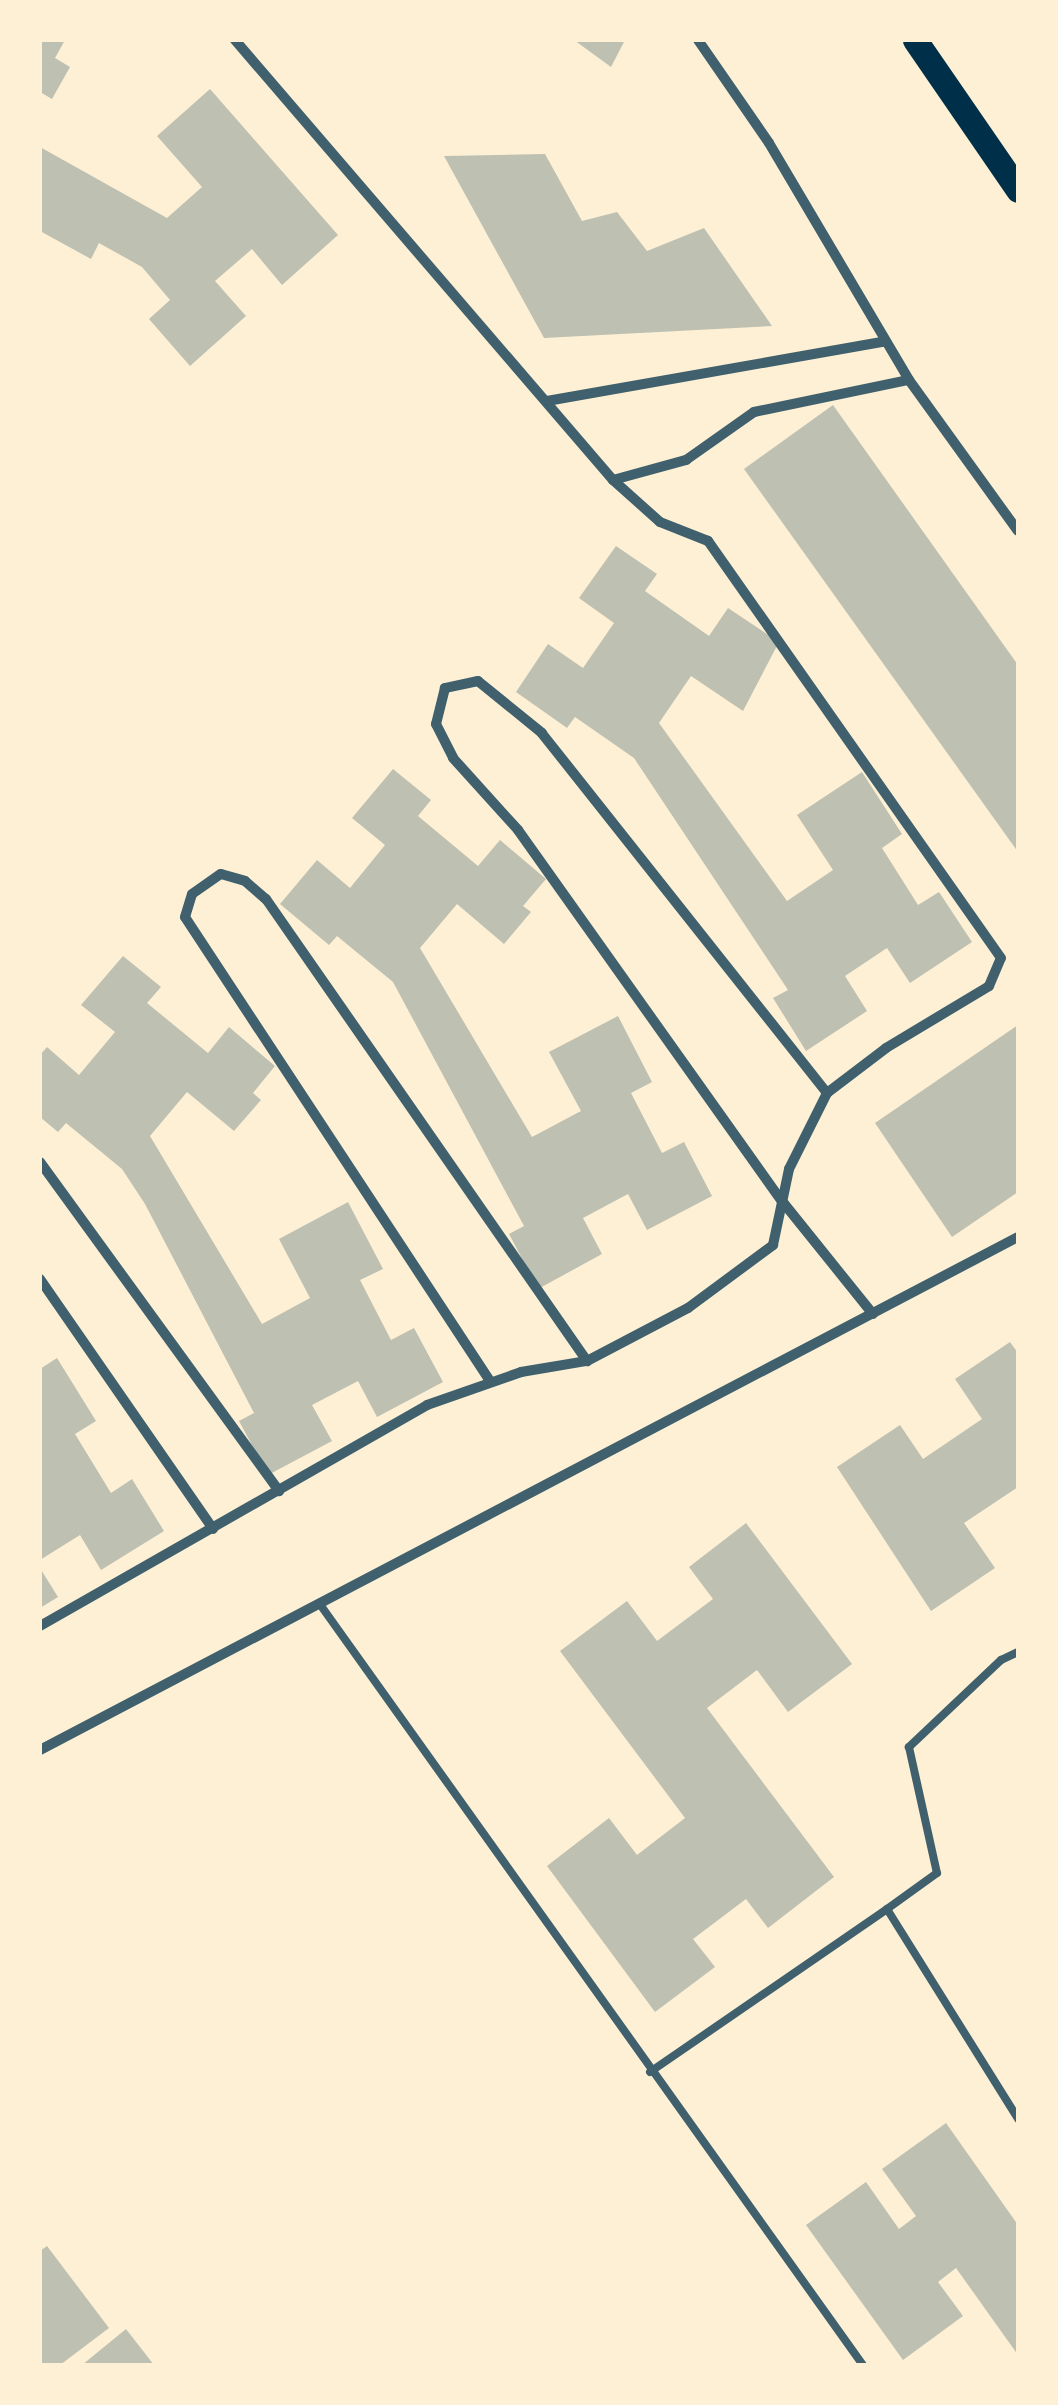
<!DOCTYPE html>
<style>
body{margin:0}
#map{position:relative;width:1058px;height:2405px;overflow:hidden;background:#fdf0d5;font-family:"Alegreya Sans",sans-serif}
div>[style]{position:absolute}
.building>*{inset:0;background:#bec0b2}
.service>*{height:8px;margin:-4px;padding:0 4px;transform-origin:4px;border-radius:4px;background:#3f606c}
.minor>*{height:10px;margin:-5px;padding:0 5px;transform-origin:5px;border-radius:5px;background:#3f606c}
.primary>*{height:25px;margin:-12.5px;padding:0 12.5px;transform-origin:12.5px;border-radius:12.5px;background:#003049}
span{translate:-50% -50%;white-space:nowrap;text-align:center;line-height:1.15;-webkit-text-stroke:10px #fdf0d5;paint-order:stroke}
.frame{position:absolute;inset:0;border:42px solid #fdf0d5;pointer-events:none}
</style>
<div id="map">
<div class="building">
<div style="clip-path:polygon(40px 40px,65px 40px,55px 58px,70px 67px,52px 99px,40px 92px)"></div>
<div style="clip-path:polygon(574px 40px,625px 40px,611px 67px)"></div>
<div style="clip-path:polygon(210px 89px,338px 235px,282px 285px,252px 249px,215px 281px,246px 316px,190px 366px,149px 319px,170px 300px,142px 267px,99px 243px,91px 259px,40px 231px,40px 147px,167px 218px,202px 187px,157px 136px)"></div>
<div style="clip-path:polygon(545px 154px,582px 221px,617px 212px,647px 251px,704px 228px,772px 326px,544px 338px,444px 156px)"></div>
<div style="clip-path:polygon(833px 405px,1018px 665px,1018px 852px,744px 469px)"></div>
<div style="clip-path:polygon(616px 546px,657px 574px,645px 591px,709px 636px,728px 608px,779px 642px,743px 711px,691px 676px,659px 723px,787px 901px,833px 870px,797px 815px,862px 772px,902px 834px,882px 848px,918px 905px,939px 892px,972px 942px,910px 983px,887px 948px,845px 976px,867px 1011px,806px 1051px,773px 998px,788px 990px,634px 758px,575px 717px,567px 728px,516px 692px,548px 644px,583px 668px,614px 623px,579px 598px)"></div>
<div style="clip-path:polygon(393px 769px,431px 800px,418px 816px,478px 866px,500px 840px,546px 879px,523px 906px,531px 912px,504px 944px,457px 904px,420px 948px,532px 1137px,581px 1111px,549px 1052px,618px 1016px,652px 1082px,631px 1093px,662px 1153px,684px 1142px,712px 1196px,647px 1230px,628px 1194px,583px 1218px,602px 1254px,538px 1289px,509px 1234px,524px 1226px,393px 982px,337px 936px,329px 945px,280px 904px,317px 860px,350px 888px,385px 845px,352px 818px)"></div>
<div style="clip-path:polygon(123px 956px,161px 987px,147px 1003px,208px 1053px,229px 1027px,275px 1066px,253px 1093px,261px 1100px,234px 1131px,187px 1092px,150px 1136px,262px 1324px,310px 1298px,279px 1239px,348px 1202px,383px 1269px,360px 1280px,391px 1340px,414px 1328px,443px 1382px,377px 1417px,358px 1381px,312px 1405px,332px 1441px,268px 1475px,239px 1421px,254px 1413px,145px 1204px,122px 1169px,66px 1123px,58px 1132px,40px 1117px,40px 1055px,47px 1047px,79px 1075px,115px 1032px,81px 1005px)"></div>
<div style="clip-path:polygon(1018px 1025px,1018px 1192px,952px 1237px,875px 1123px)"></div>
<div style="clip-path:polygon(1010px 1342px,1018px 1353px,1018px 1487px,964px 1523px,995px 1568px,931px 1611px,837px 1467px,900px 1425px,923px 1459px,982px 1419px,955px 1379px)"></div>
<div style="clip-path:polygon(57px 1358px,96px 1421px,75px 1434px,111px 1493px,132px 1479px,164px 1531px,101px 1570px,80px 1535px,40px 1560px,40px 1369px)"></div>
<div style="clip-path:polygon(746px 1523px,852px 1664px,788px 1712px,757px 1670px,707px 1708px,834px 1877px,768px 1928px,746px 1899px,693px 1939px,715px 1967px,655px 2012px,547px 1866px,609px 1818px,637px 1855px,685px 1818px,560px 1651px,627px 1601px,657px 1641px,713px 1599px,689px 1567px)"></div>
<div style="clip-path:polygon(40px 1568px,58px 1597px,40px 1608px)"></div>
<div style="clip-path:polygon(946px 2123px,1018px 2225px,1018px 2355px,956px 2268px,938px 2282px,963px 2316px,903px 2360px,806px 2225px,866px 2182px,899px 2229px,916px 2216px,882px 2169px)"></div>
<div style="clip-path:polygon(47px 2246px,109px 2328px,60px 2365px,40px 2365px,40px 2251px)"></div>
<div style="clip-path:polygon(126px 2329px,154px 2365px,82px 2365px)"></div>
</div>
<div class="service">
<div style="left:319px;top:1603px;width:936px;rotate:54.48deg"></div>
<div style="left:1018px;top:1652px;width:19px;rotate:155deg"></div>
<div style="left:1001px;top:1660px;width:127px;rotate:136.6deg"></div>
<div style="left:909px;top:1747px;width:129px;rotate:77.5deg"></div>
<div style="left:937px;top:1873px;width:62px;rotate:144.2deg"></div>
<div style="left:887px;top:1909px;width:248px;rotate:58deg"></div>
<div style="left:650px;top:2072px;width:288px;rotate:-34.5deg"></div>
</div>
<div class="minor">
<div style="left:698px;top:40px;width:125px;rotate:55.4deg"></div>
<div style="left:769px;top:143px;width:275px;rotate:59.4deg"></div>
<div style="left:909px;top:380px;width:186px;rotate:54.2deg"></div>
<div style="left:547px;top:401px;width:344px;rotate:-10deg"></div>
<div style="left:613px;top:480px;width:76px;rotate:-15.3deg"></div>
<div style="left:686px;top:460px;width:83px;rotate:-35.2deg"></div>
<div style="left:754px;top:412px;width:158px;rotate:-11.7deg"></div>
<div style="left:827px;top:1093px;width:459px;rotate:-128.4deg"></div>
<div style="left:542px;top:733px;width:82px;rotate:-140.9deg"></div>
<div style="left:478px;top:681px;width:34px;rotate:168deg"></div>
<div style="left:445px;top:688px;width:37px;rotate:104deg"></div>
<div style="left:436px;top:724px;width:38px;rotate:63deg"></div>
<div style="left:453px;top:758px;width:97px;rotate:47.9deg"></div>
<div style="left:518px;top:830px;width:455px;rotate:54.6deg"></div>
<div style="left:782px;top:1201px;width:145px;rotate:51.2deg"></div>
<div style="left:40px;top:1162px;width:407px;rotate:54deg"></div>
<div style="left:40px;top:1279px;width:304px;rotate:55.3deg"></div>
<div style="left:490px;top:1381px;width:555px;rotate:-123.32deg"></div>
<div style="left:185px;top:917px;width:24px;rotate:-73deg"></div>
<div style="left:192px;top:894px;width:35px;rotate:-35deg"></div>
<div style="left:221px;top:874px;width:25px;rotate:16deg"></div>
<div style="left:245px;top:881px;width:28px;rotate:41deg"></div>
<div style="left:266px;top:899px;width:563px;rotate:55.21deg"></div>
<div style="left:40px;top:1626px;width:446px;rotate:-29.7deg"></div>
<div style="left:427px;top:1405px;width:100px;rotate:-19.3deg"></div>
<div style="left:521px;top:1372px;width:67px;rotate:-9.5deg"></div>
<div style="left:587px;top:1361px;width:114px;rotate:-27.7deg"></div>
<div style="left:688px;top:1308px;width:106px;rotate:-36.5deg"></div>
<div style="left:773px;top:1245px;width:78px;rotate:-78.1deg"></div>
<div style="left:789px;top:1169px;width:85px;rotate:-63.4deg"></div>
<div style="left:827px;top:1093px;width:74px;rotate:-37.3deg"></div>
<div style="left:886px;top:1048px;width:120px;rotate:-31deg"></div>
<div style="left:989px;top:986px;width:30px;rotate:-67deg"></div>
<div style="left:1001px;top:958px;width:510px;rotate:-125.09deg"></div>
<div style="left:708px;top:541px;width:52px;rotate:-158.4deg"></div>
<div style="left:660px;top:522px;width:63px;rotate:-138.2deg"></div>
<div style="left:613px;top:480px;width:580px;rotate:-130.67deg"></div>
<div style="left:40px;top:1750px;width:1104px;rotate:-27.68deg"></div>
</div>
<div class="primary">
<div style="left:915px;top:40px;width:182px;rotate:55.5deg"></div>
</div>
<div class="frame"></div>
</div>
